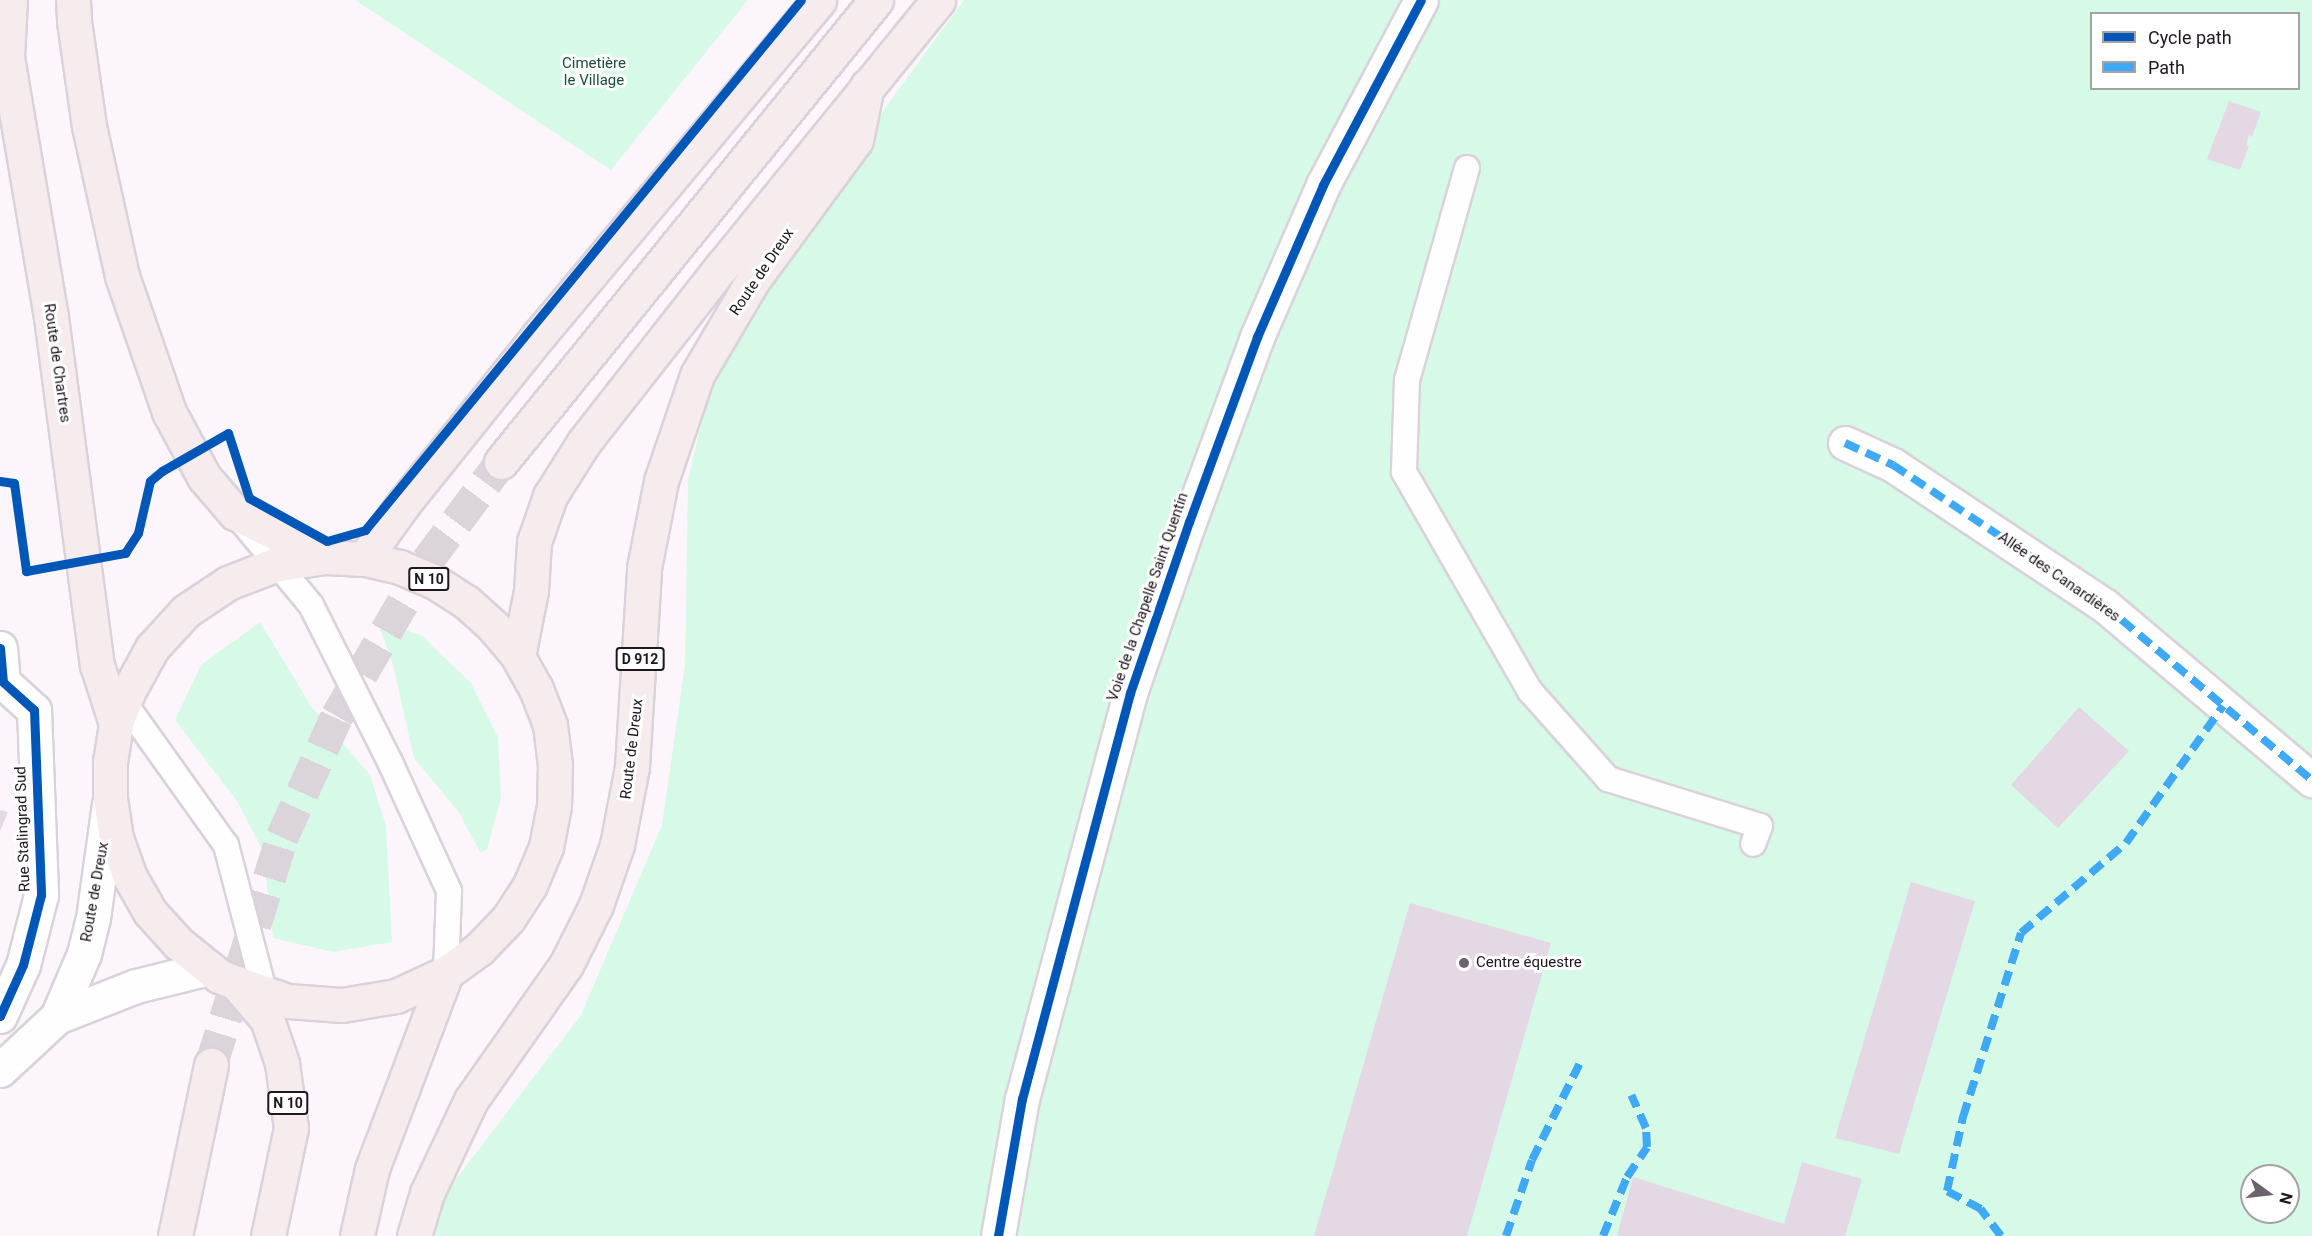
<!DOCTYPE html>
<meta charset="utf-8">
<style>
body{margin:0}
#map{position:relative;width:2312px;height:1236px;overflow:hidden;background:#fcf6fc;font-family:Roboto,sans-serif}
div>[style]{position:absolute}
.green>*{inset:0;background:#d6fae7}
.building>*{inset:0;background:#e5d8e5}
.primary-tunnel>*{height:33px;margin-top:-16.5px;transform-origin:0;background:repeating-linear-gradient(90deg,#dbd4db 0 33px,transparent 0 49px)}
.roads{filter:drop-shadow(2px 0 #dad2da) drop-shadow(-2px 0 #dad2da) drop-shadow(0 2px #dad2da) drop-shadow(0 -2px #dad2da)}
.service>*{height:24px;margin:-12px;padding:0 12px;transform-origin:12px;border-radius:12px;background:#fffeff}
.pedestrian>*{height:33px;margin:-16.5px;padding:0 16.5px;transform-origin:16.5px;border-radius:16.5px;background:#fffeff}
.minor>*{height:33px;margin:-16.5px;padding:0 16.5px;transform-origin:16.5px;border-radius:16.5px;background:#fffeff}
.tertiary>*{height:33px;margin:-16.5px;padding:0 16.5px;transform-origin:16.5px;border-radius:16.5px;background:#fffeff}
.primary>*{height:33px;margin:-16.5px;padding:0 16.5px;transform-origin:16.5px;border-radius:16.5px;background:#f6ecee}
.quiet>*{height:8px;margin-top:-4px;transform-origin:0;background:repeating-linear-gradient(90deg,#3fa9f5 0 15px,transparent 0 23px)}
.cycleway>*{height:9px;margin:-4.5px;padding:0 4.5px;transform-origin:4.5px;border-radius:4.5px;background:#0057b8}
.dots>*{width:16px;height:16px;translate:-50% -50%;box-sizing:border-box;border:3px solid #fff;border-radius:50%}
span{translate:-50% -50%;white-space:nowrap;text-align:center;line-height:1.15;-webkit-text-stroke:6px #fff;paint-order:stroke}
.shield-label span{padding:2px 4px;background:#fff;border:2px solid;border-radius:4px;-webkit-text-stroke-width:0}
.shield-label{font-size:14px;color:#1f161f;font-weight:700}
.park-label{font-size:15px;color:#175035}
.street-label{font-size:15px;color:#1f161f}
.poi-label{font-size:15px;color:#1f161f}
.left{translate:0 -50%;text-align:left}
.legend{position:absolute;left:2090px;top:12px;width:210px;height:78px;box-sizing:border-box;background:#fff;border:2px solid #a5a2a5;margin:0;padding:8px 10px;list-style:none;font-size:18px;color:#1f161f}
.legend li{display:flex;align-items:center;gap:12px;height:30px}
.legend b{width:30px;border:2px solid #a5a2a5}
.north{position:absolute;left:2240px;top:1164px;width:60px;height:60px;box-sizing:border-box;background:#fff;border:2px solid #a5a2a5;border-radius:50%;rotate:105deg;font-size:16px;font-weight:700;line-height:24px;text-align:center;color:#1f161f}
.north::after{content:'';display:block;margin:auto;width:21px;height:27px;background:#6c646c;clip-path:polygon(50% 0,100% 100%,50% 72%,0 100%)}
</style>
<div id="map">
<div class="green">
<div style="clip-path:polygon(355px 0,748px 0,611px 170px)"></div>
<div style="clip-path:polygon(evenodd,964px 0,2312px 0,2312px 1236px,435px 1236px,444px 1195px,581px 1015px,662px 825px,685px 665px,688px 480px,723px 330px,964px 0,2092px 14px,2298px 14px,2298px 88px,2092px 88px,2092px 14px,964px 0,2252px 1176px,2288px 1176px,2288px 1212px,2252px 1212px,2252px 1176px)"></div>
<div style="clip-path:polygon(376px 618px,422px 636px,471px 683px,498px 737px,501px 798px,487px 850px,480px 852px,458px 811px,414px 758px,392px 661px)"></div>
<div style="clip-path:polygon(260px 622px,311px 706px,370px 775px,386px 826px,392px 942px,333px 952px,273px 938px,263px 851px,237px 801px,175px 720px,201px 665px)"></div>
</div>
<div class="building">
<div style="clip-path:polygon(2229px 101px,2261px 112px,2252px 137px,2249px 135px,2246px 145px,2249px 146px,2240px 170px,2207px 159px)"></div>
<div style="clip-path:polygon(2079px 707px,2129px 751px,2058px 828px,2011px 785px)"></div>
<div style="clip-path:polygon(0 810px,8px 812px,0 831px)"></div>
<div style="clip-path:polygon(1911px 882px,1975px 901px,1899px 1154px,1835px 1138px)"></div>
<div style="clip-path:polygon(1410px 903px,1551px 943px,1467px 1236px,1314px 1236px)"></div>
<div style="clip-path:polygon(1802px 1162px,1862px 1179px,1845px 1236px,1617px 1236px,1633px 1177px,1784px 1224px)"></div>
</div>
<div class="primary-tunnel">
<div style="left:211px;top:1065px;width:239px;rotate:-72.7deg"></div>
<div style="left:282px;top:837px;width:133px;rotate:-65.6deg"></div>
<div style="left:337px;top:716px;width:179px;rotate:-59.9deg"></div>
<div style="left:427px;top:561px;width:124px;rotate:-53.2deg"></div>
</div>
<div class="roads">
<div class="service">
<div style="left:1467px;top:168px;width:220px;rotate:105.8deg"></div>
<div style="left:1407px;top:380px;width:92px;rotate:91.9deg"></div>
<div style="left:1404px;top:472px;width:253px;rotate:60.1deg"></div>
<div style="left:1530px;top:691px;width:118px;rotate:48.4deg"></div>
<div style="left:1608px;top:779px;width:159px;rotate:17.2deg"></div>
<div style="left:1760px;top:826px;width:19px;rotate:111deg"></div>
<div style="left:239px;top:518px;width:113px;rotate:50.4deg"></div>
<div style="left:311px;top:605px;width:176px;rotate:63.3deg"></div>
<div style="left:390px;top:762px;width:142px;rotate:65.4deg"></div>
<div style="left:449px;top:891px;width:82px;rotate:92.1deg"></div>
<div style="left:116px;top:691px;width:189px;rotate:54.5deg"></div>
<div style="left:226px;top:845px;width:166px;rotate:75.4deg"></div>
</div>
<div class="pedestrian">
<div style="left:1845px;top:443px;width:53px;rotate:24.6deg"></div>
<div style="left:1893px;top:465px;width:253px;rotate:33.6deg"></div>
<div style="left:2104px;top:605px;width:272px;rotate:40.1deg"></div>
</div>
<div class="minor">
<div style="left:0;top:648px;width:34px;rotate:85deg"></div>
<div style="left:3px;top:682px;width:42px;rotate:42.1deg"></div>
<div style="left:34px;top:710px;width:185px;rotate:87.8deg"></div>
<div style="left:41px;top:895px;width:72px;rotate:104.4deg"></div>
<div style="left:23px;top:965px;width:56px;rotate:114.3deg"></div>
<div style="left:998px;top:1236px;width:139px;rotate:-80.1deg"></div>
<div style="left:1022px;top:1099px;width:420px;rotate:-75.1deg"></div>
<div style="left:1130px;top:693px;width:181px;rotate:-71deg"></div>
<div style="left:1189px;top:522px;width:197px;rotate:-69.8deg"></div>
<div style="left:1257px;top:337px;width:166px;rotate:-66.5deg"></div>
<div style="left:1323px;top:185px;width:209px;rotate:-62.1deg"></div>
</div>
<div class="tertiary">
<div style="left:57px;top:1017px;width:69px;rotate:-66.8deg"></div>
<div style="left:84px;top:954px;width:37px;rotate:-76deg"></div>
<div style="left:93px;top:918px;width:115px;rotate:-82deg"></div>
<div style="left:0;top:1070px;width:78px;rotate:-42.9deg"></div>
<div style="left:57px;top:1017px;width:85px;rotate:-21.4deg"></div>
<div style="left:136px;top:986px;width:75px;rotate:-13.9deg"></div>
</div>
<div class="primary">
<div style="left:10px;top:0;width:57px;rotate:93deg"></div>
<div style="left:7px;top:57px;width:264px;rotate:80.4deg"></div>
<div style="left:51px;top:317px;width:351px;rotate:82.5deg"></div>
<div style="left:97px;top:665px;width:62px;rotate:72.1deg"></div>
<div style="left:73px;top:0;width:21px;rotate:87deg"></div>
<div style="left:74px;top:21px;width:106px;rotate:81.9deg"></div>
<div style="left:89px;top:126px;width:154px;rotate:77.6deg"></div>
<div style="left:122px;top:276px;width:144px;rotate:70.9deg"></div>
<div style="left:169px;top:412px;width:74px;rotate:61.7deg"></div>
<div style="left:204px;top:477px;width:48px;rotate:49.3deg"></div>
<div style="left:235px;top:513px;width:100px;rotate:26.1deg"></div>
<div style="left:501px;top:462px;width:595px;rotate:-50.93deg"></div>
<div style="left:364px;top:559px;width:69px;rotate:-54.5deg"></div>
<div style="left:404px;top:503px;width:217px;rotate:-51.2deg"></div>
<div style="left:540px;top:334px;width:435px;rotate:-50.1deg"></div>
<div style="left:518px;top:656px;width:66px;rotate:-78.7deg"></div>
<div style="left:531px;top:591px;width:49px;rotate:-86.5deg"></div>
<div style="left:534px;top:542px;width:49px;rotate:-70.8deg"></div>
<div style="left:550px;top:496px;width:64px;rotate:-57.8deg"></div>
<div style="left:584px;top:442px;width:225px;rotate:-51.9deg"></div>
<div style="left:723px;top:265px;width:341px;rotate:-50.9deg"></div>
<div style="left:236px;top:983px;width:55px;rotate:19.1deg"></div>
<div style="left:288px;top:1001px;width:54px;rotate:4.2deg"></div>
<div style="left:342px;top:1005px;width:55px;rotate:-9.5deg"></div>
<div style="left:396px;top:996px;width:55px;rotate:-24.7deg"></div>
<div style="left:446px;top:973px;width:41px;rotate:-36deg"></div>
<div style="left:479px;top:949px;width:42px;rotate:-46deg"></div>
<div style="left:508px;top:919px;width:40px;rotate:-57.1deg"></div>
<div style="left:530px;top:885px;width:41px;rotate:-67.2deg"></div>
<div style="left:546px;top:847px;width:42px;rotate:-79deg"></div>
<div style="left:554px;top:806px;width:41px;rotate:-88.6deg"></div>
<div style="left:555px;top:765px;width:40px;rotate:-97.1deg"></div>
<div style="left:550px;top:725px;width:39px;rotate:-111deg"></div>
<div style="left:536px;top:689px;width:38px;rotate:-119deg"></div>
<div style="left:518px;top:656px;width:38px;rotate:-130deg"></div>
<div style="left:494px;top:627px;width:38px;rotate:-138deg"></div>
<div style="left:466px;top:602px;width:37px;rotate:-147deg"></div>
<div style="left:435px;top:582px;width:38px;rotate:-157deg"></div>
<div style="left:400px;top:567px;width:37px;rotate:-167deg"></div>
<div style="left:364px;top:559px;width:39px;rotate:-177deg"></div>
<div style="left:325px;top:557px;width:49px;rotate:171.7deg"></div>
<div style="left:277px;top:564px;width:53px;rotate:158.8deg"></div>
<div style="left:228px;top:583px;width:50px;rotate:146.3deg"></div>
<div style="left:186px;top:611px;width:50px;rotate:132.6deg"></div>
<div style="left:152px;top:648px;width:50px;rotate:118.6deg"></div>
<div style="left:128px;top:692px;width:34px;rotate:111deg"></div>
<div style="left:116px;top:724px;width:37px;rotate:99deg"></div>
<div style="left:110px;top:761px;width:37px;rotate:90deg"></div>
<div style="left:110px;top:798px;width:40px;rotate:81.5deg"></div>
<div style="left:116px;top:838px;width:41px;rotate:70.3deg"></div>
<div style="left:130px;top:877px;width:40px;rotate:60.3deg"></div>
<div style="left:150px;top:912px;width:42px;rotate:47.9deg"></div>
<div style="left:178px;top:943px;width:53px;rotate:38.8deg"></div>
<div style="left:219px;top:976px;width:18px;rotate:22deg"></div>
<div style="left:236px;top:983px;width:48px;rotate:49.3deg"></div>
<div style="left:267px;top:1019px;width:46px;rotate:71.2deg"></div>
<div style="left:282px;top:1063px;width:66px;rotate:82.1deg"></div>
<div style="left:291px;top:1128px;width:110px;rotate:102deg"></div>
<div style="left:175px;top:1236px;width:175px;rotate:-78.1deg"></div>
<div style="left:357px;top:1236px;width:69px;rotate:-77.4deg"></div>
<div style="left:372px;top:1169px;width:210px;rotate:-69.3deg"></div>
<div style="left:414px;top:1236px;width:45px;rotate:-73.2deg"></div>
<div style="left:427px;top:1193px;width:103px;rotate:-64.7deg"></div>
<div style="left:471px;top:1100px;width:165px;rotate:-54.9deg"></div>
<div style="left:566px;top:965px;width:67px;rotate:-63.4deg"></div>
<div style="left:596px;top:905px;width:64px;rotate:-70.7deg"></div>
<div style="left:617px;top:845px;width:79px;rotate:-79.1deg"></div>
<div style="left:632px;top:767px;width:199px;rotate:-86.5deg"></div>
<div style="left:644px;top:568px;width:89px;rotate:-78.9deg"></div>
<div style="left:661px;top:481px;width:112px;rotate:-71.2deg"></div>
<div style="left:697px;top:375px;width:110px;rotate:-59.5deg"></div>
<div style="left:753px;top:280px;width:174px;rotate:-53.7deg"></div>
<div style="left:856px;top:140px;width:55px;rotate:-78.5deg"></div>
</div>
</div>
<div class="quiet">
<div style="left:1845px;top:443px;width:53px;rotate:24.6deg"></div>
<div style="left:1893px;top:465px;width:253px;rotate:33.6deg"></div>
<div style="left:2104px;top:605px;width:272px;rotate:40.1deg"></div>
<div style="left:1506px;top:1236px;width:80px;rotate:-71.1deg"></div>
<div style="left:1532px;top:1160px;width:110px;rotate:-63.7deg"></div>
<div style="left:1603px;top:1236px;width:64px;rotate:-67.9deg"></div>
<div style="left:1627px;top:1177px;width:36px;rotate:-56deg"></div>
<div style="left:1647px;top:1147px;width:19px;rotate:-93deg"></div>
<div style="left:1646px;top:1128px;width:36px;rotate:-114deg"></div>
<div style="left:2001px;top:1236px;width:34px;rotate:-127deg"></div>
<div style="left:1981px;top:1209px;width:38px;rotate:-152deg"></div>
<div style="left:1947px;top:1191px;width:76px;rotate:-77.8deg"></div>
<div style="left:1963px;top:1117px;width:193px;rotate:-72.5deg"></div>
<div style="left:2021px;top:933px;width:138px;rotate:-40.6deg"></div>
<div style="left:2126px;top:843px;width:168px;rotate:-54.7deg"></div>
</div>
<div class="cycleway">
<div style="left:0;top:481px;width:14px;rotate:8deg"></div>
<div style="left:14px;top:483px;width:89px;rotate:82.2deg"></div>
<div style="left:26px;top:571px;width:101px;rotate:-10.3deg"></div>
<div style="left:125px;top:553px;width:24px;rotate:-57deg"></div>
<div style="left:138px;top:533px;width:53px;rotate:-77deg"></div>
<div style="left:150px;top:481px;width:16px;rotate:-40deg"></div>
<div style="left:162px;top:471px;width:76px;rotate:-29.9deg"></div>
<div style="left:228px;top:433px;width:68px;rotate:72.1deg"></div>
<div style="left:249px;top:498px;width:89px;rotate:28.9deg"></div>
<div style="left:327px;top:541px;width:40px;rotate:-16deg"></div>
<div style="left:365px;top:530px;width:686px;rotate:-50.56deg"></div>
<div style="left:0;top:648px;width:34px;rotate:85deg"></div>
<div style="left:3px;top:682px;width:42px;rotate:42.1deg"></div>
<div style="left:34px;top:710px;width:185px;rotate:87.8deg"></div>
<div style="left:41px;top:895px;width:72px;rotate:104.4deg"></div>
<div style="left:23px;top:965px;width:56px;rotate:114.3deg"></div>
<div style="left:998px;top:1236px;width:139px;rotate:-80.1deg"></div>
<div style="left:1022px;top:1099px;width:420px;rotate:-75.1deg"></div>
<div style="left:1130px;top:693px;width:181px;rotate:-71deg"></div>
<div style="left:1189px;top:522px;width:197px;rotate:-69.8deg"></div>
<div style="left:1257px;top:337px;width:166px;rotate:-66.5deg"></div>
<div style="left:1323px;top:185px;width:209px;rotate:-62.1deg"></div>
</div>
<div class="dots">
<div style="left:1464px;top:963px;background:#6c646c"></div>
</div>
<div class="shield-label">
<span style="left:429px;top:579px">N 10</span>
<span style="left:640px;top:659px">D 912</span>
<span style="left:288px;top:1103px">N 10</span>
</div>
<div class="park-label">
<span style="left:594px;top:72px">Cimetière<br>le Village</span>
</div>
<div class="street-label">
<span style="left:762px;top:272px;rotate:-56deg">Route de Dreux</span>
<span style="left:57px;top:363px;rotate:82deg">Route de Chartres</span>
<span style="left:2059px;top:577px;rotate:35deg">Allée des Canardières</span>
<span style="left:1148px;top:597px;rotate:-71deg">Voie de la Chapelle Saint Quentin</span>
<span style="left:632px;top:749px;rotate:-83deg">Route de Dreux</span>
<span style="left:23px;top:829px;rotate:-92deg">Rue Stalingrad Sud</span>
<span style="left:95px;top:892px;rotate:-80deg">Route de Dreux</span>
</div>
<div class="poi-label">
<span class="left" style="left:1476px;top:963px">Centre équestre</span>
</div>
<ul class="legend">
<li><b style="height:8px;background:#0057b8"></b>Cycle path</li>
<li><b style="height:8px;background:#3fa9f5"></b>Path</li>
</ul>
<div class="north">N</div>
</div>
